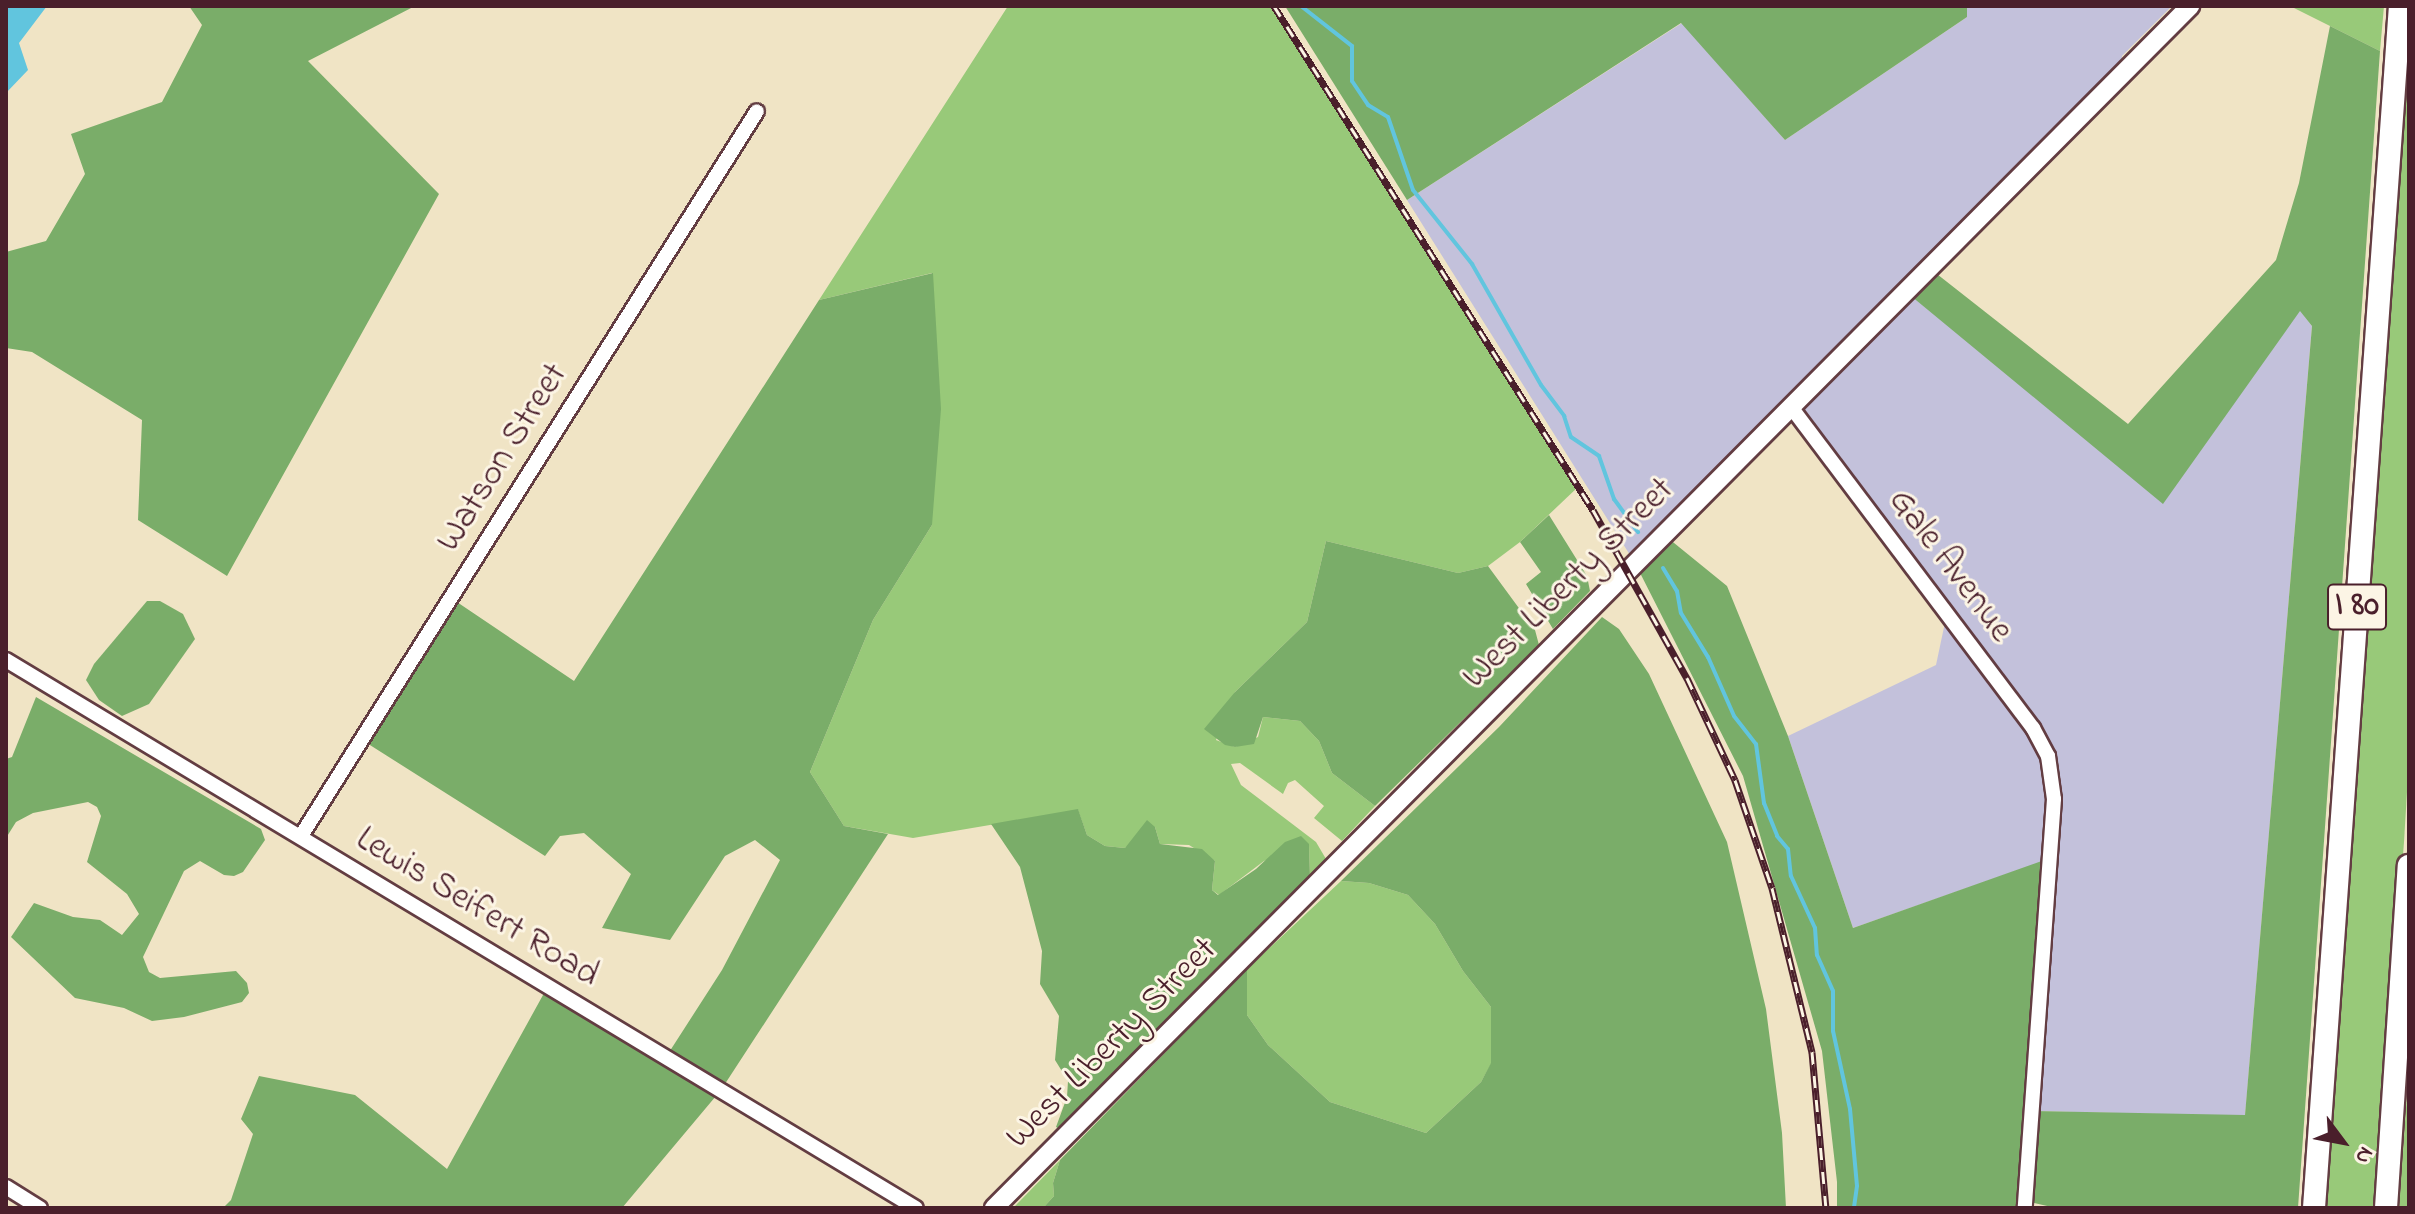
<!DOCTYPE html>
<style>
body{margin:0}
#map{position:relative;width:2415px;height:1214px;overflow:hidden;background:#f0e4c5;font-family:"Indie Flower",sans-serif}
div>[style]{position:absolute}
.industrial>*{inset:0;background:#c3c1db}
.green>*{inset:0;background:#98c979}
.forest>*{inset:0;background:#7aad69}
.water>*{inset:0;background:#61c5de}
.stream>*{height:4px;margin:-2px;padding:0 2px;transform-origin:2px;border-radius:2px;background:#61c5de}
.roads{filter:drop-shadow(2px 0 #633d42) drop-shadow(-2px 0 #633d42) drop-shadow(0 2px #633d42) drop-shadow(0 -2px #633d42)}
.minor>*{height:14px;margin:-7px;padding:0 7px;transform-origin:7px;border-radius:7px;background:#fff}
.major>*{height:18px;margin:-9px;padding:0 9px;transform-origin:9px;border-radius:9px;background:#fff}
.highway>*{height:22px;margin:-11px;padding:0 11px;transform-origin:11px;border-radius:11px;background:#fff}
.rail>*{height:7px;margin-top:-3.5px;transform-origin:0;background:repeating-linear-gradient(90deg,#fcf5e5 0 12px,#4a1f2b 0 24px);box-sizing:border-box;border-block:2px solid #4a1f2b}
span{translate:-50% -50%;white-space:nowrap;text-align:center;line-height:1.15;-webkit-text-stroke:6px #fcf5e5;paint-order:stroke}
.shield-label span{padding:2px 6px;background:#fcf5e5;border:2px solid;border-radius:6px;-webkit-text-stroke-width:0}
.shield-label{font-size:34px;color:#4a1f2b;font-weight:700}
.street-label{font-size:36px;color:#4a1f2b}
.frame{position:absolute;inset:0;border:8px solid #4a1f2b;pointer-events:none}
.north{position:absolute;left:2303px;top:1102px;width:80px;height:80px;-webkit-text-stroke:6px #fcf5e5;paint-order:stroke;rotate:122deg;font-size:22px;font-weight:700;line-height:32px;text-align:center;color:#4a1f2b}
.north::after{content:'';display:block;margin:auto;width:28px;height:36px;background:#4a1f2b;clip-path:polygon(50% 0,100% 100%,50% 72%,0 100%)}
</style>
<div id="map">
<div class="industrial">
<div style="clip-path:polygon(1967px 6px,2172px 6px,2122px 56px,2121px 74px,1906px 291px,2163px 503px,2300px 310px,2312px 326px,2245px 1116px,2033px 1111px,2050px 859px,1853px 928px,1788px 736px,1936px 665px,1947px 613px,1791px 407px,1635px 563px,1407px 200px,1682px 23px,1785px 140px,1967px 17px)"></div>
</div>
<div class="green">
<div style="clip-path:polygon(1008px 6px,1274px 6px,1578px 487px,1520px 542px,1488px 566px,1458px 573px,1326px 541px,1307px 622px,1235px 692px,1216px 740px,1235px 747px,1258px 737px,1263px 717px,1300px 721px,1319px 741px,1332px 773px,1375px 806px,1342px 841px,1314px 818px,1324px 806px,1295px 780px,1288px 783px,1283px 794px,1240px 763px,1231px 764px,1241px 785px,1316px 842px,1326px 859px,1310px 877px,1309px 845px,1264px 861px,1219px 895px,1212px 890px,1215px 861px,1189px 845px,1160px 844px,1155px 827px,1125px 848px,1105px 846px,1087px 835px,1078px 810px,913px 838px,844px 826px,810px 772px,873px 620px,932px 525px,932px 273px,819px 300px)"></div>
<div style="clip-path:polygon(2290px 6px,2384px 6px,2380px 51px)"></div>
<div style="clip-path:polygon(2409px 28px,2409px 759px,2404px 842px,2376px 1208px,2324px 1208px)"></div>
<div style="clip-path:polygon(1341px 881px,1369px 883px,1408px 895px,1435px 924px,1463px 971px,1491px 1007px,1491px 1064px,1481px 1082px,1426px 1133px,1330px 1102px,1268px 1045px,1247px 1015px,1247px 969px)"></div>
<div style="clip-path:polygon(2409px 1065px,2409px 1208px,2399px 1208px)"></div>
<div style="clip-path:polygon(1060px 1160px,1053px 1183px,1054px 1196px,1043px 1208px,1013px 1208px)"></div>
</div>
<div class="forest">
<div style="clip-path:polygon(189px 6px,415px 6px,308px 61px,439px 194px,227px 576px,138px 520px,142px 420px,32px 352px,6px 348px,6px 252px,46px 241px,85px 174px,71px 134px,162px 102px,202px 25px)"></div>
<div style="clip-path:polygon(1285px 6px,1967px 6px,1967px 17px,1785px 140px,1681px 23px,1407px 200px)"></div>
<div style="clip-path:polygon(2330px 26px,2380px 51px,2298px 1208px,2056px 1208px,2026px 1201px,2025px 1208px,1837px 1208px,1837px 1182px,1822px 1051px,1743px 776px,1635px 563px,1663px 534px,1727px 586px,1788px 736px,1853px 928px,2050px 858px,2033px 1111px,2245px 1115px,2312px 326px,2300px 311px,2163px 504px,1905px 291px,1928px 267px,2128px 424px,2276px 260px,2299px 183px)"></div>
<div style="clip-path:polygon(933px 273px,941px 409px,932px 525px,873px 620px,810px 772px,844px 826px,888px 834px,721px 1090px,622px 1208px,223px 1208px,231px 1200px,253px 1134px,241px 1119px,259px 1076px,355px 1095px,447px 1169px,548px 986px,666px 1057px,722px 970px,780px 860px,755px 840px,725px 856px,670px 940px,602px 928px,631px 874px,584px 833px,560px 836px,545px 856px,362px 740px,451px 598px,574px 681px,819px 300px)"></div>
<div style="clip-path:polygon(1549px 515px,1587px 576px,1590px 591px,1553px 629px,1526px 584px,1541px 572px,1520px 542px)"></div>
<div style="clip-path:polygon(1326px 541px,1458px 573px,1488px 566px,1535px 630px,1539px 645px,1375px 806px,1332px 773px,1319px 741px,1300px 721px,1263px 717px,1254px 744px,1235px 747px,1225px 745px,1204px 729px,1235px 692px,1307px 622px)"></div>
<div style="clip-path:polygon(147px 601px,160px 601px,183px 614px,195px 639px,149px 704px,122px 716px,99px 700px,86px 680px,94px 664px)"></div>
<div style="clip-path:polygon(1602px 617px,1619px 629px,1649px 674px,1727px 842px,1766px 1009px,1782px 1133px,1786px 1208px,1043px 1208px,1054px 1196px,1053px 1183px,1060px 1160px,1247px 969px,1247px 1015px,1268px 1045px,1330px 1102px,1426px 1133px,1481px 1082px,1491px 1063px,1491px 1007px,1463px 971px,1435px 924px,1408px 895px,1369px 883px,1341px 881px,1499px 727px)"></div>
<div style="clip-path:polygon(36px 697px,261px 829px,265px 840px,243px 872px,234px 876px,224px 875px,200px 861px,184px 871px,143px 957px,149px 972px,160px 978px,236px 971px,247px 983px,249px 993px,242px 1002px,184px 1017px,152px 1021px,124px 1008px,75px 998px,11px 937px,34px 903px,73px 917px,100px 920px,122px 935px,139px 914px,127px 894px,87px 862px,101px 816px,97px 807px,88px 802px,33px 813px,16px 822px,6px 838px,6px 759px,12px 757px)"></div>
<div style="clip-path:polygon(1078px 809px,1087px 835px,1105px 846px,1125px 848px,1147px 820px,1155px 827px,1160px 844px,1202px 849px,1215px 861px,1212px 890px,1218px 895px,1256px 869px,1285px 842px,1301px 836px,1309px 844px,1310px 877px,1060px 1129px,1056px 1127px,1067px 1097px,1068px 1081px,1055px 1060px,1059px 1016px,1040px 984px,1042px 951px,1020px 867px,991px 824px)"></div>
</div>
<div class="water">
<div style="clip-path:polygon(6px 6px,47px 6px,19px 43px,28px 70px,6px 93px)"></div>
</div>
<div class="stream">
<div style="left:1301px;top:6px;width:65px;rotate:38.1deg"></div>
<div style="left:1352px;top:46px;width:35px;rotate:90deg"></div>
<div style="left:1352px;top:81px;width:29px;rotate:56deg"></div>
<div style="left:1368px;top:105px;width:23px;rotate:31deg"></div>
<div style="left:1388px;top:117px;width:77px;rotate:71.1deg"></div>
<div style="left:1413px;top:190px;width:95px;rotate:51.4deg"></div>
<div style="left:1472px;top:264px;width:139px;rotate:60.3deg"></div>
<div style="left:1541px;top:385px;width:39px;rotate:53deg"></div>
<div style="left:1564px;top:416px;width:22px;rotate:72deg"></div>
<div style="left:1571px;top:437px;width:34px;rotate:34deg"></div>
<div style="left:1599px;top:456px;width:46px;rotate:70.8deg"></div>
<div style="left:1614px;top:499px;width:41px;rotate:54deg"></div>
<div style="left:1663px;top:568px;width:27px;rotate:59deg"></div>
<div style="left:1677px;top:591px;width:22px;rotate:80deg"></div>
<div style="left:1681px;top:613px;width:52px;rotate:58.5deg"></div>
<div style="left:1708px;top:657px;width:64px;rotate:66.2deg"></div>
<div style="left:1734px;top:716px;width:36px;rotate:52deg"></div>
<div style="left:1756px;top:744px;width:60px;rotate:82.3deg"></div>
<div style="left:1764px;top:803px;width:35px;rotate:68deg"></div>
<div style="left:1777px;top:836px;width:17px;rotate:50deg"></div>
<div style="left:1788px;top:849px;width:27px;rotate:84deg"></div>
<div style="left:1791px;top:876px;width:57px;rotate:65.2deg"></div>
<div style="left:1815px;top:928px;width:27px;rotate:86deg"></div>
<div style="left:1817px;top:955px;width:39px;rotate:66deg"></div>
<div style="left:1833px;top:991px;width:40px;rotate:90deg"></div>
<div style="left:1833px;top:1031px;width:80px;rotate:77.7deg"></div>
<div style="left:1850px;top:1109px;width:77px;rotate:84.8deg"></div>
<div style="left:1857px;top:1186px;width:22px;rotate:98deg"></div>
</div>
<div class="roads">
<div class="minor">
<div style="left:1791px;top:407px;width:402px;rotate:53deg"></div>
<div style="left:2033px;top:728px;width:32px;rotate:62deg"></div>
<div style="left:2048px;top:756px;width:43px;rotate:82.1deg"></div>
<div style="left:2054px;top:799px;width:410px;rotate:94.1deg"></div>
<div style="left:6px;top:660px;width:1062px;rotate:31.06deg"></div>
<div style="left:301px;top:836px;width:856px;rotate:-57.83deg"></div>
<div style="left:6px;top:1187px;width:40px;rotate:32deg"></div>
</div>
<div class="major">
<div style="left:994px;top:1208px;width:1696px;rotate:-45.14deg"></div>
</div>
<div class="highway">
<div style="left:2314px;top:1208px;width:1205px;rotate:-85.91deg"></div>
<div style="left:2386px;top:1208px;width:343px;rotate:-86.2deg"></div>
</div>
</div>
<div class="rail">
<div style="left:1274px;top:6px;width:596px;rotate:57.67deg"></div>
<div style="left:1593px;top:510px;width:193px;rotate:60.8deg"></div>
<div style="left:1687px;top:678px;width:113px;rotate:64.8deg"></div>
<div style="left:1735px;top:780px;width:114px;rotate:71.1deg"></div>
<div style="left:1772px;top:888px;width:169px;rotate:76.3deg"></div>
<div style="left:1812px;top:1052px;width:157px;rotate:84.9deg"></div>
</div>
<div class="shield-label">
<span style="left:2357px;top:607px">I 80</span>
</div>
<div class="street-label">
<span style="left:503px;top:458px;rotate:-58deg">Watson Street</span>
<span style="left:1950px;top:566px;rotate:53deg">Gale Avenue</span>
<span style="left:1569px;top:584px;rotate:-45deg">West Liberty Street</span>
<span style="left:477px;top:908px;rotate:31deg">Lewis Seifert Road</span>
<span style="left:1112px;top:1044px;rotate:-45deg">West Liberty Street</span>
</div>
<div class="frame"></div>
<div class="north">N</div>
</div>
